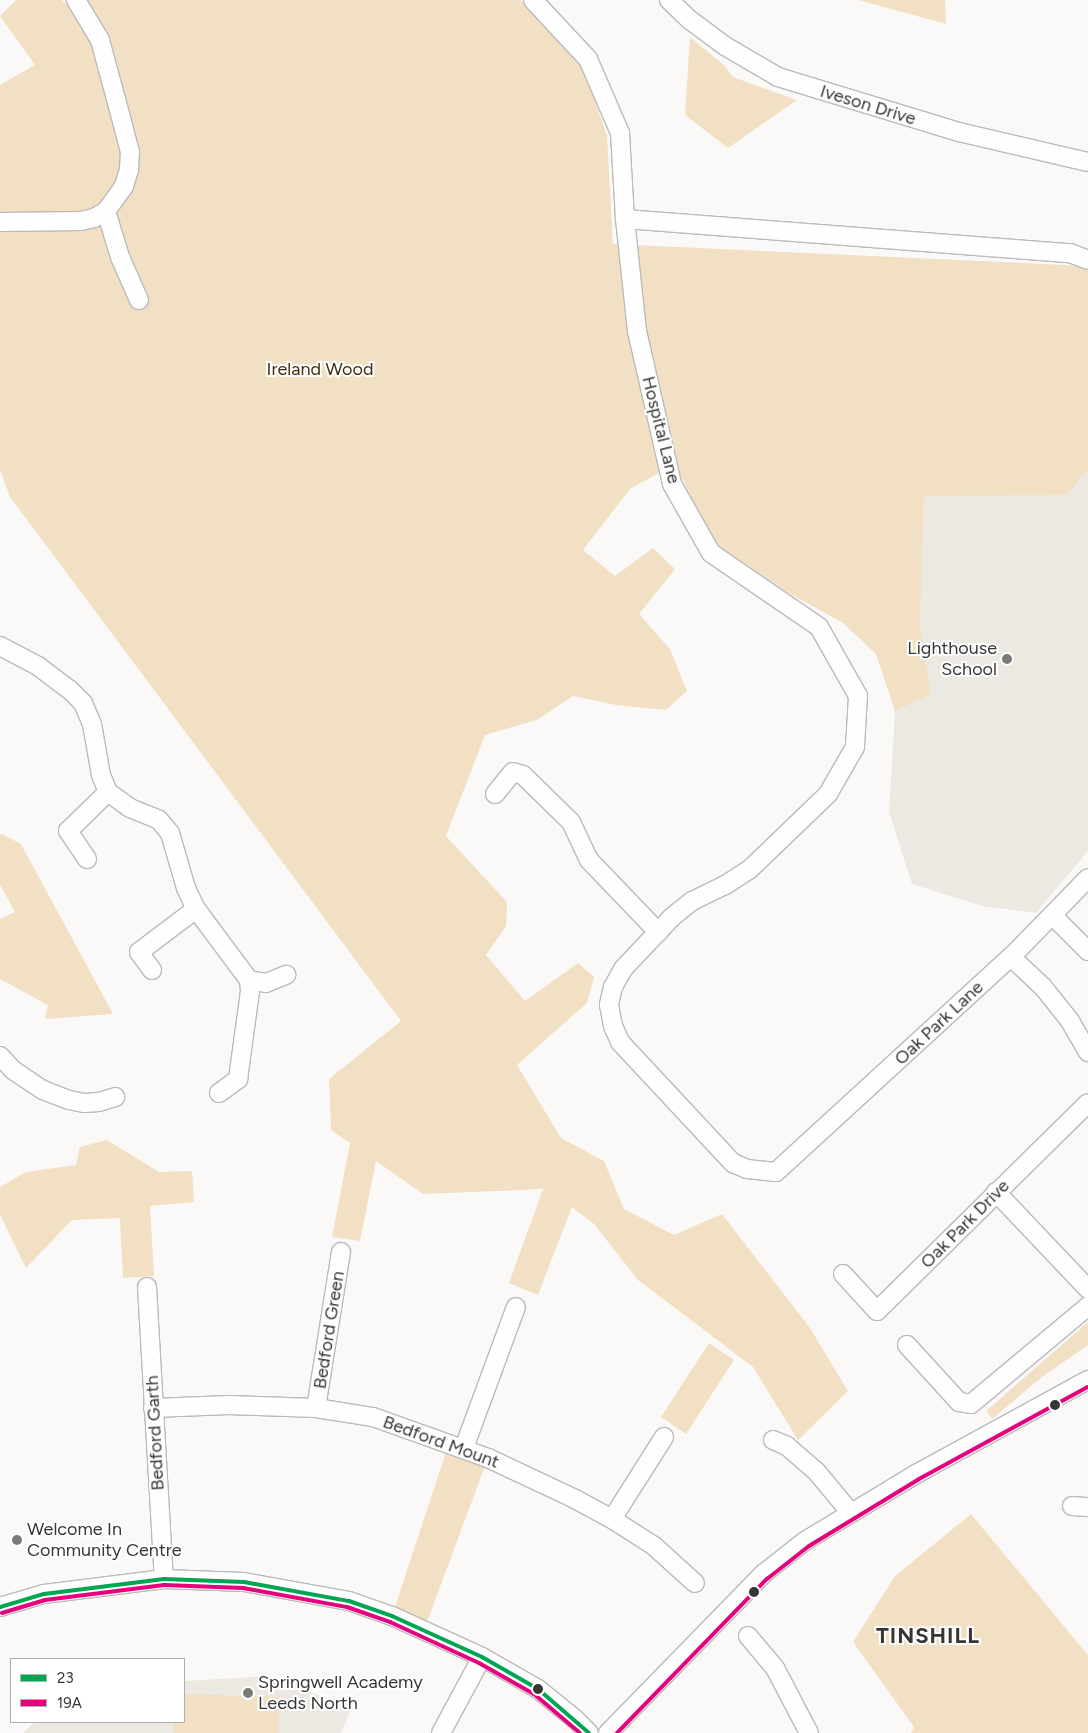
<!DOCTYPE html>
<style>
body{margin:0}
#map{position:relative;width:1088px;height:1733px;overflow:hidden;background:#fbf9f7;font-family:Figtree,sans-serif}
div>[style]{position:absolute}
.built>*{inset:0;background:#ece9e2}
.green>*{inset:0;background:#f2e0c5}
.roads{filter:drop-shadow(1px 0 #bbbab9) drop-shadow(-1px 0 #bbbab9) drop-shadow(0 1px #bbbab9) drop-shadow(0 -1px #bbbab9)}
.minor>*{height:18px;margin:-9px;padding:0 9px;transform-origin:9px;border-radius:9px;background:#fefefe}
.bus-1>*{height:4px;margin:-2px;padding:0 2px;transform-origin:2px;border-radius:2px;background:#00a651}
.bus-2>*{height:4px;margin:-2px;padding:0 2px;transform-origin:2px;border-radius:2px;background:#e5007d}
.dots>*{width:14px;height:14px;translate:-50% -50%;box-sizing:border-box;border:2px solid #fff;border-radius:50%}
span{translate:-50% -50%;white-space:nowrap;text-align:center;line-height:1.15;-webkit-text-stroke:4px #fff;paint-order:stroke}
.street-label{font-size:18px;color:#373635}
.park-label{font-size:18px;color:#3e2c0f}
.poi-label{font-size:18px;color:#373635}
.right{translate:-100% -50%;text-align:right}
.left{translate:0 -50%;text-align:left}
.district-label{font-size:22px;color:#373635;font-weight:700;letter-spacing:1px}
.legend{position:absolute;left:10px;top:1658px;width:175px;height:65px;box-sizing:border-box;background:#fff;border:1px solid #afafae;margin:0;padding:6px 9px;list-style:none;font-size:15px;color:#373635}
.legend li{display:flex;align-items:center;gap:10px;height:25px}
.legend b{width:25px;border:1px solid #afafae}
</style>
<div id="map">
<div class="built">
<div style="clip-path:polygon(1088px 469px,1088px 851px,1036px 913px,982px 906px,912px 884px,889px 812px,895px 711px,931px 693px,920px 624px,924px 495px,1066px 495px)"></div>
<div style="clip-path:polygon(256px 1677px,353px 1705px,341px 1733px,23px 1733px,34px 1722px,184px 1722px,184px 1681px)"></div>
</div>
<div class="green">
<div style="clip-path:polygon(16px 0,62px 0,72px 10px,84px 0,520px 0,583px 68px,607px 135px,613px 244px,1088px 266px,1088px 469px,1067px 495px,924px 496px,920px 624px,931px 694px,895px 711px,876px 654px,843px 623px,789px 593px,714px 543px,675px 464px,630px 489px,583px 550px,615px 576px,653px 548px,675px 569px,639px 614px,670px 649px,687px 691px,666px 710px,616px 705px,573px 696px,537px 720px,485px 735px,446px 836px,507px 902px,506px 926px,486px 955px,525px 1001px,578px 963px,594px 977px,587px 1003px,517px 1065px,561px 1138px,604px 1161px,624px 1209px,674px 1235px,722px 1214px,810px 1328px,848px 1391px,798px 1440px,753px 1367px,638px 1280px,594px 1224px,572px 1207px,538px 1295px,509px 1283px,543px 1189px,423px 1194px,376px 1161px,360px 1241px,332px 1237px,350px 1143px,331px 1130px,329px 1079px,401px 1021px,10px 497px,0 470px,0 85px,35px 65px,0 16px)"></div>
<div style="clip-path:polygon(858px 0,945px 0,946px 24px)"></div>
<div style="clip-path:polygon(690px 37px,724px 65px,733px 77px,797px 100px,728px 148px,685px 115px)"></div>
<div style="clip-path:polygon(2px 834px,21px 844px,113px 1014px,45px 1019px,48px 1005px,0 979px,0 919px,15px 912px,0 885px,0 835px)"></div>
<div style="clip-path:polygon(107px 1140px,159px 1172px,192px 1171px,194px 1202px,150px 1206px,154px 1276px,123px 1278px,120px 1218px,72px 1220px,26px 1268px,0 1215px,0 1187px,26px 1172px,76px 1165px,80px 1147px)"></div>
<div style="clip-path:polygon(1088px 1322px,1088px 1345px,1042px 1377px,992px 1419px,986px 1411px)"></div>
<div style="clip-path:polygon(709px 1343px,734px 1360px,686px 1434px,661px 1417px)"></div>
<div style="clip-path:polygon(449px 1443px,488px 1458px,424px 1630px,392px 1616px)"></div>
<div style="clip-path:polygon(971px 1514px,1088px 1655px,1088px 1733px,911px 1733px,914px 1727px,853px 1642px,895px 1576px)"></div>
<div style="clip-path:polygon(184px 1694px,279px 1697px,278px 1733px,174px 1733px,174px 1722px,184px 1722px)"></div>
</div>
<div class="roads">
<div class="minor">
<div style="left:533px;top:0;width:81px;rotate:47deg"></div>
<div style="left:588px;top:59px;width:81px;rotate:66.6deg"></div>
<div style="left:620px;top:133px;width:86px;rotate:86.7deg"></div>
<div style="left:625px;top:219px;width:113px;rotate:83.9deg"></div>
<div style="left:637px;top:331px;width:157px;rotate:77.1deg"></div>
<div style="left:672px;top:484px;width:79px;rotate:60.5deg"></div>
<div style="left:711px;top:553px;width:131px;rotate:34.4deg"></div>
<div style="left:819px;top:627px;width:79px;rotate:60.5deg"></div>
<div style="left:858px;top:696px;width:51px;rotate:93.4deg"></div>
<div style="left:855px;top:747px;width:54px;rotate:119.9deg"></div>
<div style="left:828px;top:794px;width:108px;rotate:136.1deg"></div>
<div style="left:750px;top:869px;width:30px;rotate:147deg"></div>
<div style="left:725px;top:885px;width:37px;rotate:154deg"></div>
<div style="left:692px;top:901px;width:26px;rotate:141deg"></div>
<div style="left:672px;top:917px;width:71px;rotate:133.3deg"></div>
<div style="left:623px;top:969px;width:21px;rotate:119deg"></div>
<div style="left:613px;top:987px;width:18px;rotate:103deg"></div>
<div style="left:609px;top:1005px;width:21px;rotate:79deg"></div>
<div style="left:613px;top:1026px;width:17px;rotate:66deg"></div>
<div style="left:620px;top:1042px;width:166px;rotate:47deg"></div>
<div style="left:733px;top:1163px;width:15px;rotate:23deg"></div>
<div style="left:747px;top:1169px;width:29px;rotate:6deg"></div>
<div style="left:776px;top:1172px;width:319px;rotate:-42.5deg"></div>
<div style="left:1011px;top:957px;width:44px;rotate:43.2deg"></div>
<div style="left:1043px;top:987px;width:43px;rotate:51.5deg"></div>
<div style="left:1070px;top:1021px;width:36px;rotate:60deg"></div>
<div style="left:669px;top:0;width:29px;rotate:44deg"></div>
<div style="left:690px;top:20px;width:44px;rotate:36.6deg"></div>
<div style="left:725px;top:46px;width:61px;rotate:30.3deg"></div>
<div style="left:778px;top:77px;width:189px;rotate:16.9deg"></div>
<div style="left:959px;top:132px;width:132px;rotate:13.1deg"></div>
<div style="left:106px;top:211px;width:48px;rotate:73.1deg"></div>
<div style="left:120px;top:257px;width:47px;rotate:66.2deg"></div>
<div style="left:625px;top:219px;width:446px;rotate:4.4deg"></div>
<div style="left:1070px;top:253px;width:19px;rotate:21deg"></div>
<div style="left:0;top:222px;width:81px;rotate:-0.7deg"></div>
<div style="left:81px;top:221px;width:13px;rotate:-13deg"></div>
<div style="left:94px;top:218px;width:14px;rotate:-30deg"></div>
<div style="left:106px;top:211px;width:31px;rotate:-54deg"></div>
<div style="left:124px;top:186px;width:17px;rotate:-73deg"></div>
<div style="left:129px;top:170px;width:18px;rotate:-87deg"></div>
<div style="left:130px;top:152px;width:55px;rotate:-104.8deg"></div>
<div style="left:116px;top:99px;width:61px;rotate:-105.2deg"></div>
<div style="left:100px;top:40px;width:47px;rotate:-121deg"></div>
<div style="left:0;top:646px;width:43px;rotate:27.8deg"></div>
<div style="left:38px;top:666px;width:39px;rotate:37deg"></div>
<div style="left:69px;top:689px;width:20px;rotate:45deg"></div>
<div style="left:83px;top:703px;width:23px;rotate:67deg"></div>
<div style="left:92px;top:724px;width:52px;rotate:80deg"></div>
<div style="left:101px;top:775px;width:18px;rotate:68deg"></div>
<div style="left:108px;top:792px;width:27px;rotate:36deg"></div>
<div style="left:130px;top:808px;width:31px;rotate:22deg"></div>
<div style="left:159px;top:820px;width:17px;rotate:50deg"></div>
<div style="left:170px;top:833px;width:57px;rotate:73.8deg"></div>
<div style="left:186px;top:888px;width:23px;rotate:65deg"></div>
<div style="left:196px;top:909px;width:89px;rotate:53.3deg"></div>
<div style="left:249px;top:980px;width:17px;rotate:10deg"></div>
<div style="left:266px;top:983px;width:22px;rotate:-22deg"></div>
<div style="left:495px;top:794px;width:28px;rotate:-51deg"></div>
<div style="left:513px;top:772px;width:10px;rotate:17deg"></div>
<div style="left:523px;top:775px;width:67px;rotate:44.4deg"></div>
<div style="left:571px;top:822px;width:42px;rotate:64.7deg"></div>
<div style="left:589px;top:860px;width:100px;rotate:46.2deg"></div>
<div style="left:87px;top:859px;width:34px;rotate:-124deg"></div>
<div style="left:68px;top:831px;width:56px;rotate:-44.3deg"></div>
<div style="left:1052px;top:915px;width:51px;rotate:45deg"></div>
<div style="left:1011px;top:957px;width:110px;rotate:-45.7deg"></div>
<div style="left:152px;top:970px;width:22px;rotate:-126deg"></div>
<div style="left:139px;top:952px;width:71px;rotate:-37deg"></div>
<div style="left:0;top:1056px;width:19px;rotate:47deg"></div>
<div style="left:13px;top:1070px;width:36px;rotate:34deg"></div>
<div style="left:43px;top:1090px;width:28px;rotate:21deg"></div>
<div style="left:69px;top:1100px;width:16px;rotate:11deg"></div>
<div style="left:85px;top:1103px;width:14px;rotate:-4deg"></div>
<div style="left:99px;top:1102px;width:17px;rotate:-17deg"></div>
<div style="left:219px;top:1093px;width:24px;rotate:-36deg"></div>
<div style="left:238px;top:1079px;width:89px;rotate:-82.2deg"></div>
<div style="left:250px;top:991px;width:11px;rotate:-95deg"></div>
<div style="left:996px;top:1192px;width:134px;rotate:46.5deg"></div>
<div style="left:843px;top:1274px;width:50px;rotate:47.4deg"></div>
<div style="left:877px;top:1311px;width:296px;rotate:-44.6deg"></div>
<div style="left:147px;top:1287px;width:292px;rotate:86.7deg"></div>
<div style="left:907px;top:1345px;width:77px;rotate:47.6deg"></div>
<div style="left:959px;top:1402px;width:12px;rotate:9deg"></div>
<div style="left:971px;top:1404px;width:153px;rotate:-39.9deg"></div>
<div style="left:153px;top:1408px;width:76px;rotate:-2.3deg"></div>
<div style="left:229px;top:1405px;width:87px;rotate:2deg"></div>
<div style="left:316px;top:1408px;width:58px;rotate:9deg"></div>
<div style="left:373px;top:1417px;width:122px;rotate:19.6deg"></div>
<div style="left:488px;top:1458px;width:96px;rotate:25.2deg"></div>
<div style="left:575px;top:1499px;width:42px;rotate:28.4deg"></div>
<div style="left:612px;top:1519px;width:50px;rotate:32.7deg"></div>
<div style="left:654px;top:1546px;width:55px;rotate:42.1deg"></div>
<div style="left:316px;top:1408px;width:158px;rotate:-80.9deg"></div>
<div style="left:773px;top:1440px;width:15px;rotate:23deg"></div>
<div style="left:787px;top:1446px;width:38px;rotate:41deg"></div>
<div style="left:816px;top:1471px;width:53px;rotate:50.3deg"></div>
<div style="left:464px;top:1448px;width:150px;rotate:-69.8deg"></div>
<div style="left:1072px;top:1506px;width:16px;rotate:4deg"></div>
<div style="left:612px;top:1519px;width:97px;rotate:-57.6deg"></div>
<div style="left:0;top:1607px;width:46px;rotate:-16.5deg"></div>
<div style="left:44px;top:1594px;width:121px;rotate:-7.1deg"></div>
<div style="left:164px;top:1579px;width:80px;rotate:2.1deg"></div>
<div style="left:244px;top:1582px;width:107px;rotate:10.3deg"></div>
<div style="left:349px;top:1601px;width:46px;rotate:19.2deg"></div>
<div style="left:392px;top:1616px;width:99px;rotate:24.5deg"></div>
<div style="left:482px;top:1657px;width:64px;rotate:29.7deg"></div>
<div style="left:538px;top:1689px;width:46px;rotate:38.9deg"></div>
<div style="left:574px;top:1718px;width:21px;rotate:45deg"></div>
<div style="left:748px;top:1636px;width:42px;rotate:49.8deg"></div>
<div style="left:775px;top:1668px;width:73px;rotate:62.4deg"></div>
<div style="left:441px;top:1733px;width:86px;rotate:-61.7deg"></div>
<div style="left:608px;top:1733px;width:222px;rotate:-45.7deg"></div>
<div style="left:763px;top:1574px;width:53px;rotate:-38.2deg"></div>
<div style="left:805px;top:1541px;width:130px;rotate:-31.1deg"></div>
<div style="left:916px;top:1474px;width:196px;rotate:-28.7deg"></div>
</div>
</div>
<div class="bus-1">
<div style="left:0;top:1607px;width:46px;rotate:-16.5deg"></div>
<div style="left:44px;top:1594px;width:121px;rotate:-7.1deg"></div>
<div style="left:164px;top:1579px;width:80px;rotate:2.1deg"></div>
<div style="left:244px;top:1582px;width:107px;rotate:10.3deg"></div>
<div style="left:349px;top:1601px;width:46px;rotate:19.2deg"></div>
<div style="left:392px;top:1616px;width:99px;rotate:24.5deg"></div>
<div style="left:482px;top:1657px;width:64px;rotate:29.7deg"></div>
<div style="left:538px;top:1689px;width:67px;rotate:40.8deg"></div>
</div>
<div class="bus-2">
<div style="left:2px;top:1613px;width:45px;rotate:-16.8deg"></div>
<div style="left:45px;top:1600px;width:120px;rotate:-7.2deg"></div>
<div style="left:164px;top:1585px;width:79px;rotate:2.2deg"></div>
<div style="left:243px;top:1588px;width:106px;rotate:10.4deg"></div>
<div style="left:347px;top:1607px;width:46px;rotate:19.2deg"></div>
<div style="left:390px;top:1622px;width:98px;rotate:24.7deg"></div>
<div style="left:479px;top:1663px;width:63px;rotate:29.4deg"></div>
<div style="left:534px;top:1694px;width:60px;rotate:40.3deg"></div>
<div style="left:617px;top:1733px;width:215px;rotate:-45.8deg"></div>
<div style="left:767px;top:1579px;width:53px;rotate:-38.2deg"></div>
<div style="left:809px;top:1546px;width:129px;rotate:-31.3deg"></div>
<div style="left:919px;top:1479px;width:192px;rotate:-28.6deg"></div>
</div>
<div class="dots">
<div style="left:1007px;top:659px;background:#7c7a79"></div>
<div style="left:1055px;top:1405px;background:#373635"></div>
<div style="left:17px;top:1540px;background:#7c7a79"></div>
<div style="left:754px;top:1592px;background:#373635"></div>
<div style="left:538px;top:1689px;background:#373635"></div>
<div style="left:248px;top:1693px;background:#7c7a79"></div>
</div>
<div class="street-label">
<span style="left:868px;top:105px;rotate:17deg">Iveson Drive</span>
<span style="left:661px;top:430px;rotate:76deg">Hospital Lane</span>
<span style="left:939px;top:1023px;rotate:-43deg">Oak Park Lane</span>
<span style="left:965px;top:1224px;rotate:-45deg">Oak Park Drive</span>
<span style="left:329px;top:1330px;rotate:-81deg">Bedford Green</span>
<span style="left:155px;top:1433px;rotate:-93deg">Bedford Garth</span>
<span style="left:441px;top:1442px;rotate:20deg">Bedford Mount</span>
</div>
<div class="park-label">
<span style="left:320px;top:369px">Ireland Wood</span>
</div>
<div class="poi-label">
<span class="right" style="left:997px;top:659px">Lighthouse<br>School</span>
<span class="left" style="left:27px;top:1540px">Welcome In<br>Community Centre</span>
<span class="left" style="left:258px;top:1693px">Springwell Academy<br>Leeds North</span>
</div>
<div class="district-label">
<span style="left:928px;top:1636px">TINSHILL</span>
</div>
<ul class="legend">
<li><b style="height:6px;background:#00a651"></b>23</li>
<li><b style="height:6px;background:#e5007d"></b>19A</li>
</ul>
</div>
